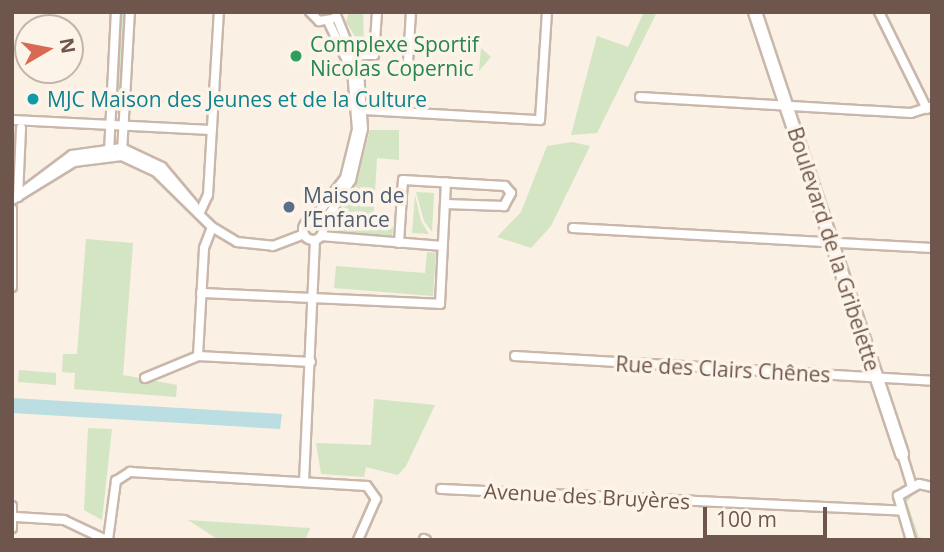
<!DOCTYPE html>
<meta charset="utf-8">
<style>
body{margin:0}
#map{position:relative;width:944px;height:552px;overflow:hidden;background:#faf0e3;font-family:"Open Sans",sans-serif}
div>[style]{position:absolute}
.green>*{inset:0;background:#d3e5c3}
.water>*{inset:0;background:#badee1}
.roads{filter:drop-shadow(2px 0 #c9b7ab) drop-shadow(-2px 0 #c9b7ab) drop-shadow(0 2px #c9b7ab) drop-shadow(0 -2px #c9b7ab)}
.minor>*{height:8px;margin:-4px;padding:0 4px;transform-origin:4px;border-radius:4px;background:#fff}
.minor>.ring{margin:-4px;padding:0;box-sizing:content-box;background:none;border:8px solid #fff;border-radius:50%}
.secondary>*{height:12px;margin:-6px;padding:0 6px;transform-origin:6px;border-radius:6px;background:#fff}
.dots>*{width:19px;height:19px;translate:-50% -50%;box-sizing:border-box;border:4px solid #fdf4e9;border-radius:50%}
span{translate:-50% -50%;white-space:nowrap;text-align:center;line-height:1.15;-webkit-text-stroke:7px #fdf4e9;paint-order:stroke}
.leisure-label{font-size:21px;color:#27864d}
.left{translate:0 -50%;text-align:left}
.culture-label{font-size:21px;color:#0d838f}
.service-label{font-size:21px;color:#4e5e75}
.street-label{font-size:21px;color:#6f564c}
.frame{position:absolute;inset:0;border:14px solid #6f564c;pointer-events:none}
.north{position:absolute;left:14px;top:14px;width:70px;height:70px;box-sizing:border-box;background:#fdf4e9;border:2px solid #c4b5aa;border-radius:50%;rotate:80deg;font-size:19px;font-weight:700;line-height:28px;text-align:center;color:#6f564c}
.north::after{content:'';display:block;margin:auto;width:24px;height:32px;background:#d86954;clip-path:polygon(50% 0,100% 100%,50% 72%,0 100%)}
.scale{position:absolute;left:703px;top:507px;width:124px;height:32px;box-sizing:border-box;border:4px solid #6f564c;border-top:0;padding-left:9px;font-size:21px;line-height:24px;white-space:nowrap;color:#6f564c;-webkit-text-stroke:5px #fdf4e9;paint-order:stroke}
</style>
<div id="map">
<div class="green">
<div style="clip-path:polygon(119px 12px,126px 12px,121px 114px,114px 114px)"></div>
<div style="clip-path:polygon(349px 12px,363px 12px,364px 51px,346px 22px)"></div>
<div style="clip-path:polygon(644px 12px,657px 12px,597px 133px,571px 135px,597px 36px,628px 47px)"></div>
<div style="clip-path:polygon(481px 48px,491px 57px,479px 71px)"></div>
<div style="clip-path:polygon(370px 130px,399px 130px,399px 160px,377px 158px,373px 226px,393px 227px,392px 236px,334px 232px,332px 226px,356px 186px)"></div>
<div style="clip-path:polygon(572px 142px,590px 146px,551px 226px,531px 248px,497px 237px,521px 212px,547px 146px)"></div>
<div style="clip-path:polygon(416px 192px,434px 193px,432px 232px,424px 221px)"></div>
<div style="clip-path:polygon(415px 195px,421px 221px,429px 234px,412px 233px)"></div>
<div style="clip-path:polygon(86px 239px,133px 243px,123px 375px,177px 385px,176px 397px,74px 389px,75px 373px,62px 372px,63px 354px,77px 354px)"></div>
<div style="clip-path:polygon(427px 252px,436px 253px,433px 296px,334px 288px,336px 266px,425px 273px)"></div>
<div style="clip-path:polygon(19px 370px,56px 373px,56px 385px,18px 382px)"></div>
<div style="clip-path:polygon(374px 399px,435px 405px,406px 466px,398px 475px,366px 467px,364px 477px,321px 474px,316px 443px,371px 445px)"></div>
<div style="clip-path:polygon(88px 428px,112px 429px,102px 520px,84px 510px)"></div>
<div style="clip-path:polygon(919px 487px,907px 502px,919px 537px,932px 540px,915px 540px,901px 499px)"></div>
<div style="clip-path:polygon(188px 520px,310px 528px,310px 529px,305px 540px,219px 540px)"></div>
</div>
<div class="water">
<div style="clip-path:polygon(12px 398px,282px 414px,280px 429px,12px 413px)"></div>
</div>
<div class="roads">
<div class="minor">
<div style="left:310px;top:12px;width:13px;rotate:45deg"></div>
<div style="left:319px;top:21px;width:12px;rotate:-9deg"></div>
<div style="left:879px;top:12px;width:108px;rotate:63.7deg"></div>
<div style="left:354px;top:55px;width:20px"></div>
<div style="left:374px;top:55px;width:43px;rotate:-86deg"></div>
<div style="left:408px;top:62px;width:50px;rotate:-86.6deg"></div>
<div style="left:640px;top:97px;width:271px;rotate:3.4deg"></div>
<div style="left:911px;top:113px;width:22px;rotate:-18deg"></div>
<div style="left:364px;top:110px;width:176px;rotate:3.3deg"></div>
<div style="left:540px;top:120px;width:108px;rotate:-86.3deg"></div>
<div style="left:12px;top:120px;width:200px;rotate:2.9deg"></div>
<div style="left:109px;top:153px;width:141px;rotate:-87.2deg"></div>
<div style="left:122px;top:153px;width:141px;rotate:-86.8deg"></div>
<div style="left:20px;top:194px;width:65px;rotate:-36.9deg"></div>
<div style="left:72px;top:155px;width:50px;rotate:-8deg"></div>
<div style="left:122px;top:148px;width:44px;rotate:25.4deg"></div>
<div style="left:162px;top:167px;width:50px;rotate:49.9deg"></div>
<div style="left:18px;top:197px;width:69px;rotate:-87.5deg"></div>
<div style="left:12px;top:200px;width:73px;rotate:-31.5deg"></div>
<div style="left:74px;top:162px;width:48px;rotate:-7.1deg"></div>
<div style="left:122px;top:156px;width:38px;rotate:25deg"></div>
<div style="left:156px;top:172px;width:78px;rotate:44.5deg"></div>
<div style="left:212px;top:227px;width:29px;rotate:31deg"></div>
<div style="left:237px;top:242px;width:36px;rotate:6deg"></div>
<div style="left:273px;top:246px;width:33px;rotate:-21deg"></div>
<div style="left:12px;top:209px;width:78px;rotate:90deg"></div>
<div style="left:199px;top:214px;width:21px;rotate:-65deg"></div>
<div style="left:208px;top:195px;width:183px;rotate:-86.6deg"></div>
<div class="ring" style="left:303px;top:220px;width:12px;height:12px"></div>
<div style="left:312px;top:221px;width:54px;rotate:-52.5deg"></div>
<div style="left:345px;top:178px;width:50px;rotate:-76.2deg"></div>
<div style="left:357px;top:129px;width:58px;rotate:-94.9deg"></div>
<div style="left:352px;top:71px;width:55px;rotate:-115.6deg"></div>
<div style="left:322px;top:226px;width:54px;rotate:-57.8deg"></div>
<div style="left:351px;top:180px;width:52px;rotate:-76.8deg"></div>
<div style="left:363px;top:129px;width:57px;rotate:-94deg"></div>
<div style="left:359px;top:72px;width:61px;rotate:-112deg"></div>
<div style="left:573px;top:228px;width:360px;rotate:3.2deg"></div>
<div style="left:321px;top:236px;width:122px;rotate:4.7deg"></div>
<div style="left:399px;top:243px;width:63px;rotate:-86.4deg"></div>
<div style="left:403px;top:180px;width:102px;rotate:3.4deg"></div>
<div style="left:505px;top:186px;width:9px;rotate:49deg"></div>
<div style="left:511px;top:193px;width:15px;rotate:118deg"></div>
<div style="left:504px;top:206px;width:59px;rotate:-178.1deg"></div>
<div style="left:201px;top:293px;width:239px;rotate:2.6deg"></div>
<div style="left:440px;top:304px;width:122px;rotate:-87.2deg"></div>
<div style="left:198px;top:356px;width:108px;rotate:-86.8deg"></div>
<div style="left:204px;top:248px;width:22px;rotate:-69deg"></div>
<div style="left:515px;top:356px;width:418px;rotate:3.4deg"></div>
<div style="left:145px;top:378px;width:57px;rotate:-22.5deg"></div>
<div style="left:198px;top:356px;width:113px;rotate:3deg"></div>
<div style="left:902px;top:454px;width:34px;rotate:73deg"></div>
<div style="left:304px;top:482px;width:242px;rotate:-87.4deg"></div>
<div style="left:441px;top:489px;width:460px;rotate:2.7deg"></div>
<div style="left:12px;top:506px;width:22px;rotate:90deg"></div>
<div style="left:16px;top:517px;width:48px;rotate:3.6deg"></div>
<div style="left:64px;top:520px;width:47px;rotate:25.5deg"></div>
<div style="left:424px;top:539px;width:2px;rotate:27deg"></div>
<div style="left:108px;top:540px;width:60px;rotate:-82.3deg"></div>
<div style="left:116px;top:481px;width:17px;rotate:-33deg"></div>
<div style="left:130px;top:472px;width:237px;rotate:3.4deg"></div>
<div style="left:367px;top:486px;width:16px;rotate:55deg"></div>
<div style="left:376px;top:499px;width:45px;rotate:113.7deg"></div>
<div style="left:911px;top:540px;width:46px;rotate:-106.5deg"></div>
<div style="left:898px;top:496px;width:24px;rotate:-30deg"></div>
<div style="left:919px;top:484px;width:13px;rotate:13deg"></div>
</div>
<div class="secondary">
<div style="left:755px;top:12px;width:466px;rotate:71.6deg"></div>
</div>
</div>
<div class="dots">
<div style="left:296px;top:56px;background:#2e9e5b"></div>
<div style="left:33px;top:99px;background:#0f9aa8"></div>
<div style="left:289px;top:207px;background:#5c6f8a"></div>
</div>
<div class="leisure-label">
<span class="left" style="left:310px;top:56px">Complexe Sportif<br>Nicolas Copernic</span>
</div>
<div class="culture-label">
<span class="left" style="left:47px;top:99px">MJC Maison des Jeunes et de la Culture</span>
</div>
<div class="service-label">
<span class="left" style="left:303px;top:207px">Maison de<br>l’Enfance</span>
</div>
<div class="street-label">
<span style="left:834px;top:249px;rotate:72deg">Boulevard de la Gribelette</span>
<span style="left:723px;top:369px;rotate:3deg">Rue des Clairs Chênes</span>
<span style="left:587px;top:496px;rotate:3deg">Avenue des Bruyères</span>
</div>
<div class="frame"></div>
<div class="north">N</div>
<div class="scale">100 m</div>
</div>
